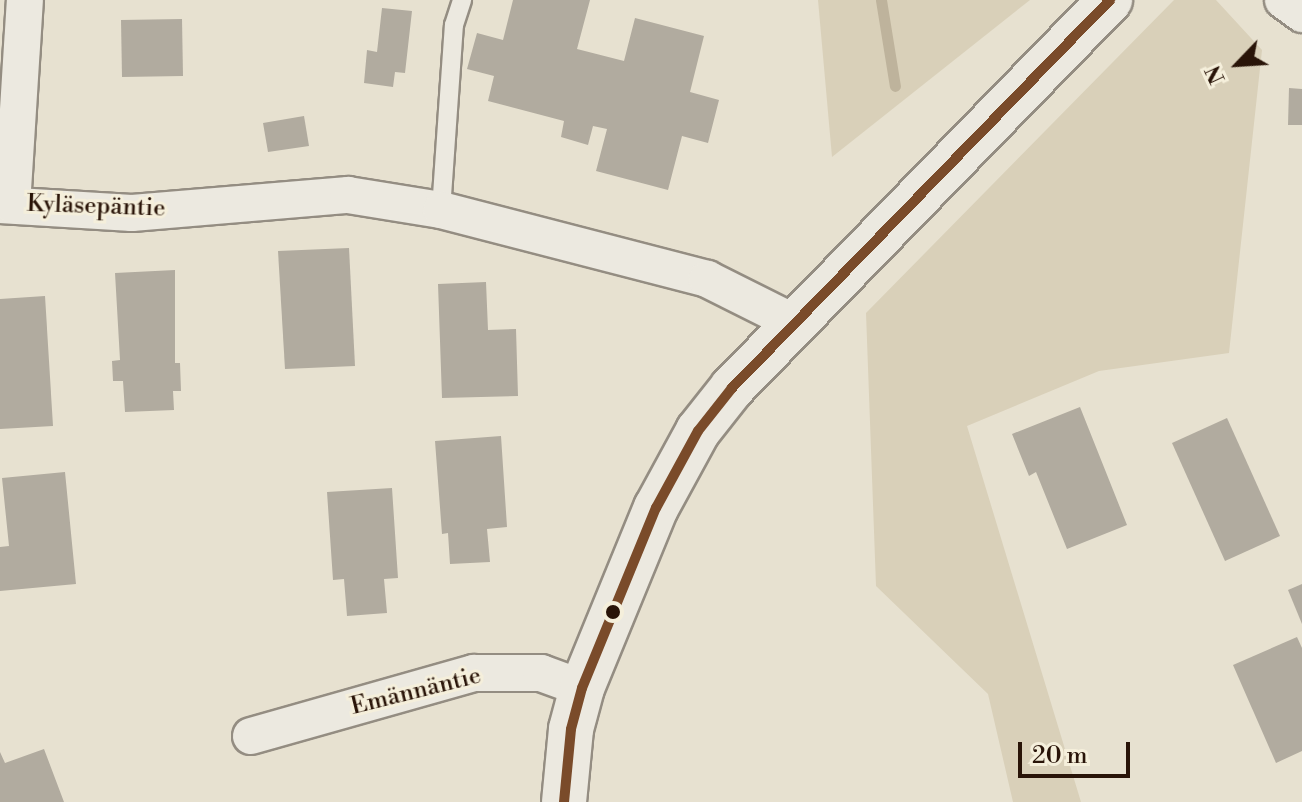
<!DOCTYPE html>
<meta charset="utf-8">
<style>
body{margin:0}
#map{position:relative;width:1302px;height:802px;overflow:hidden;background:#e7e1d0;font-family:"Libre Bodoni",serif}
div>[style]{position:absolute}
.green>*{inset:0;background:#d9d0b9}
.stream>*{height:11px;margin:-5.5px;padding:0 5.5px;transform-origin:5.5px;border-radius:5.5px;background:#beb39c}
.building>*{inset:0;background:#b1ab9f}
.roads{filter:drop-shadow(2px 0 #948d82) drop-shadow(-2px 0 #948d82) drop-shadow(0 2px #948d82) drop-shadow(0 -2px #948d82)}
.lane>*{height:18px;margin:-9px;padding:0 9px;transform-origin:9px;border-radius:9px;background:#ece9e0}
.street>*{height:36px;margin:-18px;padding:0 18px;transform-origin:18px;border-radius:18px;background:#ece9e0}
.secondary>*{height:44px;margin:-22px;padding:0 22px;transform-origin:22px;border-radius:22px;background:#ece9e0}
.bus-1>*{height:10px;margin:-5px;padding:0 5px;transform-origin:5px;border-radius:5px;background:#7a4b2a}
.dots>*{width:22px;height:22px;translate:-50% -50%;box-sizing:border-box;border:4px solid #f5efdb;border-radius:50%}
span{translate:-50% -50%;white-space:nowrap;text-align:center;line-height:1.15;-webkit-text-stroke:6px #f5efdb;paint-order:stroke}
.street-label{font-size:24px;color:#291408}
.north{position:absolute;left:1198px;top:24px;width:80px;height:80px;-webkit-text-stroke:6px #f5efdb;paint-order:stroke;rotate:245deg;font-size:22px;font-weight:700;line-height:32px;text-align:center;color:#291408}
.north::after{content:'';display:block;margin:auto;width:28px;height:36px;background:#291408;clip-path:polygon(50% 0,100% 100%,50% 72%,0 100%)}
.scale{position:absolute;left:1018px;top:742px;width:112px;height:36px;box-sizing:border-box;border:4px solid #291408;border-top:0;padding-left:10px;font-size:24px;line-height:28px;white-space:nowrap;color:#291408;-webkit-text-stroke:6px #f5efdb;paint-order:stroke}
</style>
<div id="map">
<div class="green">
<div style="clip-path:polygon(818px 0,1030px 0,832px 157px)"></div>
<div style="clip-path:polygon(1174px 0,1216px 0,1262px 50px,1229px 353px,1099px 371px,967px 426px,1081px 802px,1013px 802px,988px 694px,876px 586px,866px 313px)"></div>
</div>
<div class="stream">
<div style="left:881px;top:0;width:87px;rotate:80.8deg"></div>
</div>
<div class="building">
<div style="clip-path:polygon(513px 0,590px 0,577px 49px,624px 61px,635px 18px,704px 36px,690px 92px,719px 100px,708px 143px,682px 136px,668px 190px,596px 171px,607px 129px,593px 126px,588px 145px,561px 137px,564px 121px,488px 101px,494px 76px,467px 69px,477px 33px,503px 40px)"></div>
<div style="clip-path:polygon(382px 8px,412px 11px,405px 73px,395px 72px,393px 87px,364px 83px,367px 50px,377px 52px)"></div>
<div style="clip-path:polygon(182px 19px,183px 76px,122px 77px,121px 20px)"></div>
<div style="clip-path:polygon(1289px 88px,1302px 89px,1302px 125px,1288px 125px)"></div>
<div style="clip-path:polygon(304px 116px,309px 146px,268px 152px,263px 123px)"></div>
<div style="clip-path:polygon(349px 248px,355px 366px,285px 369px,278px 251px)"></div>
<div style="clip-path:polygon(175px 270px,175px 363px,180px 363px,181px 391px,173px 391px,174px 410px,125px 412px,123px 381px,113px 381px,112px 361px,120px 360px,115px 273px)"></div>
<div style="clip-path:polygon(486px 282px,488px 330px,516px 329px,518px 396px,442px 398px,438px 284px)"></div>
<div style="clip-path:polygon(45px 296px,53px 426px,0 429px,0 299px)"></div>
<div style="clip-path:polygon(1080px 407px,1127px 525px,1067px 549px,1036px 472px,1029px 476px,1012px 434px)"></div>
<div style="clip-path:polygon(1227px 418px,1280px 536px,1225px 561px,1172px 443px)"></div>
<div style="clip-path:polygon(501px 436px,507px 527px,487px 529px,490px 562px,450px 564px,448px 533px,442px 534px,435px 441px)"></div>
<div style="clip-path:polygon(65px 472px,76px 584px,0 591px,0 547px,9px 546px,2px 478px)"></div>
<div style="clip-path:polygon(392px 488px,398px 578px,384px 579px,387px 613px,347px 616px,344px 579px,333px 580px,327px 492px)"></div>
<div style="clip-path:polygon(1302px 584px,1302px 624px,1288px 590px)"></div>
<div style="clip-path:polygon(1297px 637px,1302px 648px,1302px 751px,1276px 763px,1233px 665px)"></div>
<div style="clip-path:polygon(44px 749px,64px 802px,0 802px,0 752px,5px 763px)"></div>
</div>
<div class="roads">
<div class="lane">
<div style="left:441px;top:210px;width:185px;rotate:-86deg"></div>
<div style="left:454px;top:25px;width:26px;rotate:-72deg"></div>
</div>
<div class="street">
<div style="left:1283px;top:0;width:24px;rotate:36deg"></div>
<div style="left:0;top:205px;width:132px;rotate:3.5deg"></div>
<div style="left:132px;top:213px;width:217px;rotate:-4.8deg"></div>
<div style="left:348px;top:195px;width:94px;rotate:9.2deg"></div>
<div style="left:441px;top:210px;width:275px;rotate:14.5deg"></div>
<div style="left:707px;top:279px;width:98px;rotate:26.6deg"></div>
<div style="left:12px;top:205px;width:205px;rotate:-86.4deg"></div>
<div style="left:251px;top:736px;width:232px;rotate:-15.8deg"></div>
<div style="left:474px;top:673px;width:67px"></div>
<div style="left:541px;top:673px;width:44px;rotate:20.1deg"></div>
</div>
<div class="secondary">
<div style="left:564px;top:802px;width:73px;rotate:-84.5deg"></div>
<div style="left:571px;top:729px;width:42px;rotate:-75deg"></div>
<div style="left:582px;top:688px;width:195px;rotate:-67.7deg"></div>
<div style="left:656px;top:508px;width:88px;rotate:-61.4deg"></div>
<div style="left:698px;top:431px;width:55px;rotate:-51.7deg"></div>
<div style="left:732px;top:388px;width:542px;rotate:-45.75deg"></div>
</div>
</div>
<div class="bus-1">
<div style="left:564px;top:802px;width:73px;rotate:-84.5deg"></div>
<div style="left:571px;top:729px;width:42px;rotate:-75deg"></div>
<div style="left:582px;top:688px;width:195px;rotate:-67.7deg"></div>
<div style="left:656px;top:508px;width:88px;rotate:-61.4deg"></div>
<div style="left:698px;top:431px;width:55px;rotate:-51.7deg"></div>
<div style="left:732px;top:388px;width:542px;rotate:-45.75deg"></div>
</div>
<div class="dots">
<div style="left:613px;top:612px;background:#291408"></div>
</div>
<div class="street-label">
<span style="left:96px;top:207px;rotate:2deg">Kyläsepäntie</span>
<span style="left:416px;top:692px;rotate:-14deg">Emännäntie</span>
</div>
<div class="north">N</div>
<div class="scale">20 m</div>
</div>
